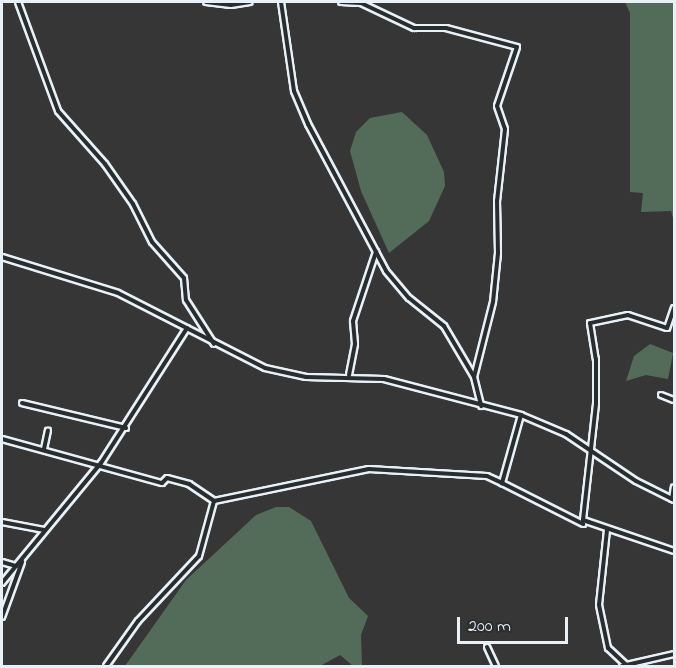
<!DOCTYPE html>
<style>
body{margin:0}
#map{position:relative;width:676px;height:668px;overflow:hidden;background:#373636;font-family:"Indie Flower",sans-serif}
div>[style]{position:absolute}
.green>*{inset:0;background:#536c5a}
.roads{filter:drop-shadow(2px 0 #e8f1f8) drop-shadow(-2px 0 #e8f1f8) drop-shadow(0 2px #e8f1f8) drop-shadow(0 -2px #e8f1f8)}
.minor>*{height:4px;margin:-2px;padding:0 2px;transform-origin:2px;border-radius:2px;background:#2a2d2e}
span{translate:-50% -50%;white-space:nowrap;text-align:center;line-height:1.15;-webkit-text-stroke:4.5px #2a2d2e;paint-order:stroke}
.frame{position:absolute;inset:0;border:3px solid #e8f1f8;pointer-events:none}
.scale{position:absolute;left:457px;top:617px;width:111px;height:27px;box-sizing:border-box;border:3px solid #e8f1f8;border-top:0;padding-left:8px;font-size:18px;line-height:21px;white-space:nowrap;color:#e8f1f8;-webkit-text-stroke:4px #2a2d2e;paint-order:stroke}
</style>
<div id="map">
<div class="green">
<div style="clip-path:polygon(625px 2px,674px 2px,674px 222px,671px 211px,641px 212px,643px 193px,630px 192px,630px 13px)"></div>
<div style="clip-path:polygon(402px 112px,427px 135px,444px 172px,445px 186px,429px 221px,389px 253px,361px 191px,350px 151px,356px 132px,370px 118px)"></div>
<div style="clip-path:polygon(650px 344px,673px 353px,668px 379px,646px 375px,626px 381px,634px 356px)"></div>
<div style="clip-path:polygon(276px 507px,289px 507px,311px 521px,349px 598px,368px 616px,361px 635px,362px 666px,353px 666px,340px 655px,320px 666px,125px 666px,186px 580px,256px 515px)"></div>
</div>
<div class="roads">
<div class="minor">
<div style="left:18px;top:2px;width:116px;rotate:69.8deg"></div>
<div style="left:58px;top:111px;width:71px;rotate:48.4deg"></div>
<div style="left:105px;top:164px;width:49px;rotate:55deg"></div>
<div style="left:133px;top:204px;width:42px;rotate:63.4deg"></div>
<div style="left:152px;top:242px;width:48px;rotate:48.4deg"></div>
<div style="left:184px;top:278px;width:22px;rotate:85deg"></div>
<div style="left:186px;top:300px;width:52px;rotate:57.5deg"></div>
<div style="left:206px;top:2px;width:25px;rotate:7deg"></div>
<div style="left:231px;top:5px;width:19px;rotate:-9deg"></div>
<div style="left:281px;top:2px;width:90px;rotate:81.7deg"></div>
<div style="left:294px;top:91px;width:36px;rotate:67deg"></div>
<div style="left:308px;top:124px;width:166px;rotate:62deg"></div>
<div style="left:386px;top:271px;width:35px;rotate:50deg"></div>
<div style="left:409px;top:298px;width:45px;rotate:38.7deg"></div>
<div style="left:444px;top:326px;width:59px;rotate:59.5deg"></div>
<div style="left:474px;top:377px;width:30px;rotate:76deg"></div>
<div style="left:341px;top:2px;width:20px;rotate:3deg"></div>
<div style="left:361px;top:3px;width:59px;rotate:25.3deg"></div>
<div style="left:414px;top:28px;width:32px"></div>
<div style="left:446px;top:28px;width:73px;rotate:15deg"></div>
<div style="left:517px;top:47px;width:62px;rotate:108.7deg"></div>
<div style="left:497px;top:106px;width:24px;rotate:71deg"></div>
<div style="left:505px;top:129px;width:72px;rotate:96.3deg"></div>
<div style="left:497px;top:201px;width:52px;rotate:88.9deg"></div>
<div style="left:498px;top:253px;width:49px;rotate:95.8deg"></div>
<div style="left:493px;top:302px;width:77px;rotate:104.2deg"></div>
<div style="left:2px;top:257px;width:121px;rotate:17.2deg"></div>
<div style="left:118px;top:293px;width:165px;rotate:27deg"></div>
<div style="left:265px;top:368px;width:42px;rotate:12.4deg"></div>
<div style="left:306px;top:377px;width:78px;rotate:1.5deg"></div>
<div style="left:384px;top:379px;width:142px;rotate:14.7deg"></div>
<div style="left:521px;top:415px;width:49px;rotate:22.9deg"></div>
<div style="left:566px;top:434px;width:84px;rotate:33.9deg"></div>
<div style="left:636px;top:481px;width:42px;rotate:26.6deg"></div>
<div style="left:674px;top:308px;width:21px;rotate:109deg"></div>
<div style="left:667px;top:328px;width:41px;rotate:-161.6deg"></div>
<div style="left:628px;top:315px;width:39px;rotate:168deg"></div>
<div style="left:590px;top:323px;width:36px;rotate:81deg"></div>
<div style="left:596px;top:359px;width:45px;rotate:90deg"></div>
<div style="left:596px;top:404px;width:117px;rotate:96.4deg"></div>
<div style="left:583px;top:520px;width:96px;rotate:18.8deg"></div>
<div style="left:349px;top:375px;width:32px;rotate:-79deg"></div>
<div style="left:355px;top:344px;width:23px;rotate:-95deg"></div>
<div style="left:353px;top:321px;width:73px;rotate:-71.6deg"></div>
<div style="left:661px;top:395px;width:14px;rotate:21deg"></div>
<div style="left:22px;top:403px;width:107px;rotate:13.5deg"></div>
<div style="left:521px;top:415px;width:71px;rotate:105.6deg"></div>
<div style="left:502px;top:483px;width:91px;rotate:26.8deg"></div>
<div style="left:2px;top:439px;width:166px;rotate:15.4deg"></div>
<div style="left:162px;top:483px;width:7px;rotate:-45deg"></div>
<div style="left:167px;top:478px;width:23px;rotate:15deg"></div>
<div style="left:189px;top:484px;width:30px;rotate:34deg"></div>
<div style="left:44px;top:449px;width:19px;rotate:-78deg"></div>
<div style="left:672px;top:499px;width:12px;rotate:-81deg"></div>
<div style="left:214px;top:501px;width:158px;rotate:-11.7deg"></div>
<div style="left:369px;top:469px;width:118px;rotate:3.4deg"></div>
<div style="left:487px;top:476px;width:17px;rotate:25deg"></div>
<div style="left:2px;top:522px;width:43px;rotate:10.8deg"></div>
<div style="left:607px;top:530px;width:75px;rotate:96.1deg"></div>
<div style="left:599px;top:605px;width:44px;rotate:78.2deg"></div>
<div style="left:608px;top:648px;width:25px;rotate:43deg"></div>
<div style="left:2px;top:562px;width:15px;rotate:16deg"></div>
<div style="left:2px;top:583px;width:156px;rotate:-50.5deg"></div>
<div style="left:101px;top:463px;width:160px;rotate:-57.5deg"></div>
<div style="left:2px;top:617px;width:59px;rotate:-70deg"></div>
<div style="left:487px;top:647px;width:21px;rotate:65deg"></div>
<div style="left:106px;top:666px;width:55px;rotate:-54.6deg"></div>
<div style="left:138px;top:621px;width:89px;rotate:-46.8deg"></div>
<div style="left:199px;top:556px;width:57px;rotate:-74.7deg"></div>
<div style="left:622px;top:666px;width:53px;rotate:-13deg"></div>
</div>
</div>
<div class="frame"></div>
<div class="scale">200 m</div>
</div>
